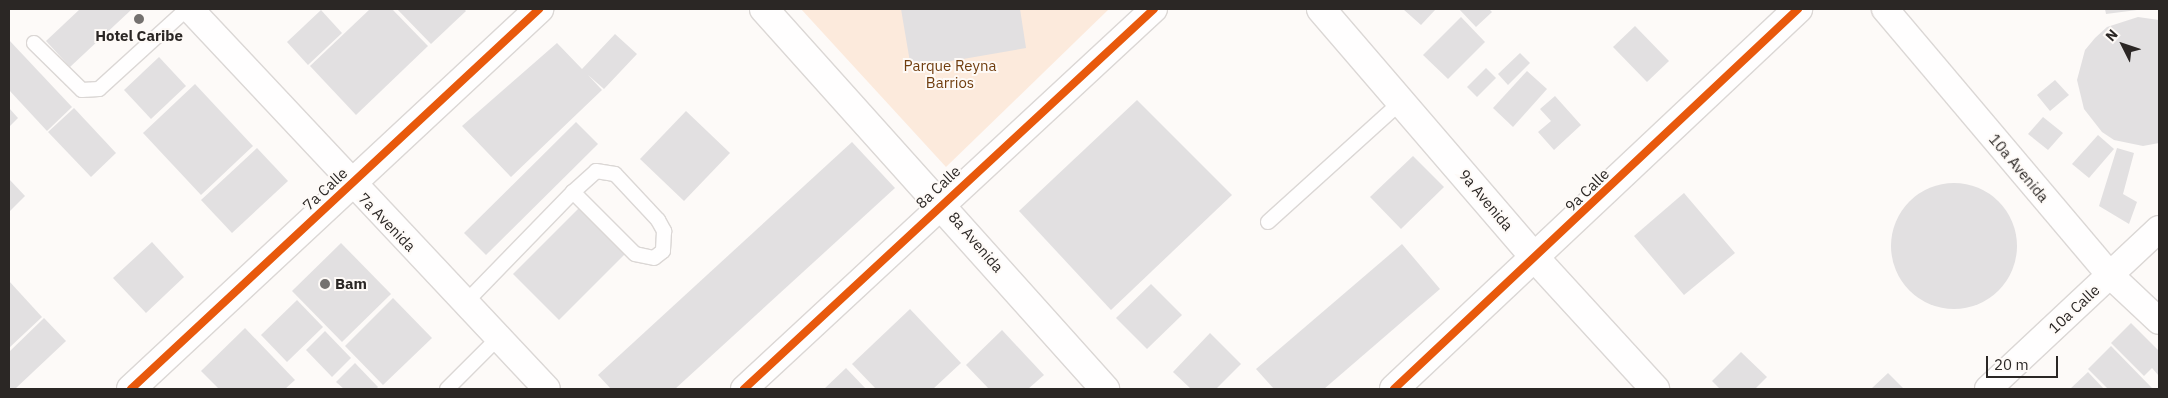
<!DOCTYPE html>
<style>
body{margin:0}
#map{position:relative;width:2168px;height:398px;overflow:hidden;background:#fdfaf8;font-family:"IBM Plex Sans",sans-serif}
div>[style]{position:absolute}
.green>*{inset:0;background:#fceadc}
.building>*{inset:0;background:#e2e0e1}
.round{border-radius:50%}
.roads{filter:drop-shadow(1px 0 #dbd7d5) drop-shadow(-1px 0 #dbd7d5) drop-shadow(0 1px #dbd7d5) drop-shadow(0 -1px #dbd7d5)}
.lane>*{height:14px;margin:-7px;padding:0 7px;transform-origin:7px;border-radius:7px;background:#fffefe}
.street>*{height:26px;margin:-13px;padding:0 13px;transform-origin:13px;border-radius:13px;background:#fffefe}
.secondary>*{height:28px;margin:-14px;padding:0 14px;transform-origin:14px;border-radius:14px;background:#fffefe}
.cycleway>*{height:8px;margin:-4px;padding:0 4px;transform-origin:4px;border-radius:4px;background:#e8590c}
.dots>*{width:14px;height:14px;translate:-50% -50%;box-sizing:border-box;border:2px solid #fefaf7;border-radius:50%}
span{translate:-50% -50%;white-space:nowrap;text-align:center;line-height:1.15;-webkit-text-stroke:4px #fefaf7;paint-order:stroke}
.poi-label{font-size:15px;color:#2b2725;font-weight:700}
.left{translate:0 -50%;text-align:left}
.park-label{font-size:15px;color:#703d0e}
.street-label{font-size:15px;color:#2b2725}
.frame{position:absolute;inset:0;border:10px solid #2b2725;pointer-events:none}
.north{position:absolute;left:2098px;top:20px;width:50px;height:50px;-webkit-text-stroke:4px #fefaf7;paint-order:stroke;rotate:311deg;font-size:14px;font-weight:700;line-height:20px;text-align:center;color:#2b2725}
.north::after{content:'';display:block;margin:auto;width:18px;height:22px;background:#2b2725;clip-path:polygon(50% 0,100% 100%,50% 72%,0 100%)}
.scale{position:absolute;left:1986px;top:356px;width:72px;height:22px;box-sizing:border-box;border:2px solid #2b2725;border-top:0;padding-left:6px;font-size:15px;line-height:18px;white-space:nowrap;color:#2b2725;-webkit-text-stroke:4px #fefaf7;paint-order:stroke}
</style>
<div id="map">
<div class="green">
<div style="clip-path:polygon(801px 9px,1109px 9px,946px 167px)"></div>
</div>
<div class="building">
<div style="clip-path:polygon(80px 9px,131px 10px,70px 67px,46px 41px)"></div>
<div style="clip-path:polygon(370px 9px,392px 9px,428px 46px,356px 115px,310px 66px)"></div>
<div style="clip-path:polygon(397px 9px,464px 9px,466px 11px,431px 44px)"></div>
<div style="clip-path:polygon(901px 9px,1020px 9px,1026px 48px,911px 68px)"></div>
<div style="clip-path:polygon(1403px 9px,1436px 9px,1421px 25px)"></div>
<div style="clip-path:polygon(1459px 9px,1489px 9px,1492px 12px,1476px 27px)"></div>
<div style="clip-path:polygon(2105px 9px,2137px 9px,2137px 10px,2106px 14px)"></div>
<div style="clip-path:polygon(321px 10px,342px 33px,308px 65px,287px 42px)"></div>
<div style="clip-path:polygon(1461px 17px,1485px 42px,1448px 79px,1423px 55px)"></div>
<div style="clip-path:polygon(2138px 17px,2159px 20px,2159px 143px,2143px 146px,2114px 140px,2102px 132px,2084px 109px,2077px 80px,2085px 50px,2095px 38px,2107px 27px)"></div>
<div style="clip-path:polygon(1635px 26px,1669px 61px,1647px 82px,1613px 47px)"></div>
<div style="clip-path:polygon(615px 34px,637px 54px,604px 89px,588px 75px,602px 90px,511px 177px,462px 126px,557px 43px,582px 69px)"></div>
<div style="clip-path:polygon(9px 40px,72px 107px,47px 131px,9px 90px)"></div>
<div style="clip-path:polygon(1520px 53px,1530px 63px,1508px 85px,1498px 74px)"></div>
<div style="clip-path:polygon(159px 57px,186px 86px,151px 119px,124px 90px)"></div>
<div style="clip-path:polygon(1486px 68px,1496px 78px,1477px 97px,1467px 87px)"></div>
<div style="clip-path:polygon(1527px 71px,1547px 89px,1513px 127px,1493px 108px)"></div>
<div style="clip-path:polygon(2055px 80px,2069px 95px,2050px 111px,2037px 95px)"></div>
<div style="clip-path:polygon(195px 84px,253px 146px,201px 195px,143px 133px)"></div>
<div style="clip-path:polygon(1555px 96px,1581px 125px,1554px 150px,1538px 132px,1551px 121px,1540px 109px)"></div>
<div style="clip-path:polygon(1137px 100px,1232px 195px,1111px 310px,1019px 211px)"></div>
<div style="clip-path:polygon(9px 108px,18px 118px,9px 127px)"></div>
<div style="clip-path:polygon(74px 108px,116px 153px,91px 177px,48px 132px)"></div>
<div style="clip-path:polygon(686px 111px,730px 153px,684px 201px,640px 159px)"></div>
<div style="clip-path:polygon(2043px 117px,2063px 133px,2048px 150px,2028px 134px)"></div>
<div style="clip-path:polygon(576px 122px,598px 144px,486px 255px,464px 233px)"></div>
<div style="clip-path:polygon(2098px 135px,2114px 149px,2089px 178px,2072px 164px)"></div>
<div style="clip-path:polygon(852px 142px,895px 188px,675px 389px,611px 389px,598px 375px)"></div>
<div style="clip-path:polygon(257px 148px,288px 181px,232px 233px,201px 200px)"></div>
<div style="clip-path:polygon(2117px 148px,2134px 153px,2123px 194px,2137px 202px,2129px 224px,2099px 206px)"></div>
<div style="clip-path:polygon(1413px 156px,1444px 187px,1401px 229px,1370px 197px)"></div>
<div style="clip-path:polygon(9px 179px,25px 196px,9px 212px)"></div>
<div class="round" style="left:1891px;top:183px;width:126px;height:126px"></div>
<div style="clip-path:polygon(1684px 193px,1735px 253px,1684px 295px,1634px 236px)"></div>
<div style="clip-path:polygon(585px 202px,631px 248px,559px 320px,513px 274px)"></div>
<div style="clip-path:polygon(152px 242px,184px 277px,146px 313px,113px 278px)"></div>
<div style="clip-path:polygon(341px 243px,391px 294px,342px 342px,292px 291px)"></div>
<div style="clip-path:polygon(1402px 244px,1440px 289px,1324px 389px,1274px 389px,1256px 369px)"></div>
<div style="clip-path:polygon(9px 281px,42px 317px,9px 348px)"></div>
<div style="clip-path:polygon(1151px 284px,1182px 315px,1147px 349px,1116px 318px)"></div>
<div style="clip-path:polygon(393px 298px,432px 338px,383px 385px,345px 346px)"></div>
<div style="clip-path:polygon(297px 300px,323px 327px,287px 362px,261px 335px)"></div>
<div style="clip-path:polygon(910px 309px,961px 363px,933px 389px,876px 389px,852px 364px)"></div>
<div style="clip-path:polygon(44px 318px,66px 341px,15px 389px,9px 389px,9px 352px)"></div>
<div style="clip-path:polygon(2131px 323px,2159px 351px,2159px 376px,2152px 368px,2144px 376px,2111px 343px)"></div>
<div style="clip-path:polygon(245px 328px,295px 380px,285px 389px,219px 389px,201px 371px)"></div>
<div style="clip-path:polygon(1002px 330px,1044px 375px,1028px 389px,989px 389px,966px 365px)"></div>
<div style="clip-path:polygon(325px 331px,351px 358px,332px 377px,306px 350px)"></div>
<div style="clip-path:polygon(1210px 333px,1241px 364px,1216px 389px,1191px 389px,1173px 372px)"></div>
<div style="clip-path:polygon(2111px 346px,2152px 388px,2150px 389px,2108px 389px,2088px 369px)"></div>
<div style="clip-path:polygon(1741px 352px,1767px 377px,1755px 389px,1720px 389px,1712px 381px)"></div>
<div style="clip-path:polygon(355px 363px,378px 387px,376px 389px,344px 389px,336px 382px)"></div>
<div style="clip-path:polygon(846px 368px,866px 389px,824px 389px)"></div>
<div style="clip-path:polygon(2088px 372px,2104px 389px,2070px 389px)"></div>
<div style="clip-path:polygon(1888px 373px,1904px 389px,1871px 389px)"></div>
</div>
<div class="roads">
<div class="lane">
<div style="left:34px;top:43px;width:67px;rotate:44.4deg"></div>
<div style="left:82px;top:90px;width:17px;rotate:-3deg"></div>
<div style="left:99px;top:89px;width:119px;rotate:-42.3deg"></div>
<div style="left:1268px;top:222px;width:182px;rotate:-42.1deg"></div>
<div style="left:465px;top:303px;width:155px;rotate:-45.8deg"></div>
<div style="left:573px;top:192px;width:31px;rotate:-42deg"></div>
<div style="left:596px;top:171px;width:19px;rotate:9deg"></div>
<div style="left:615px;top:174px;width:63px;rotate:46.9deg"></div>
<div style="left:658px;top:220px;width:13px;rotate:61deg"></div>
<div style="left:664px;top:231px;width:20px;rotate:93deg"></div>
<div style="left:663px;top:251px;width:11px;rotate:142deg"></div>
<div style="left:654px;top:258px;width:19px;rotate:-168deg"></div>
<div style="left:635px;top:254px;width:88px;rotate:-135deg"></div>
<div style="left:447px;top:389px;width:72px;rotate:-45deg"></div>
</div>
<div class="street">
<div style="left:190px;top:9px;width:521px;rotate:46.79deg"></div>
<div style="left:1885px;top:9px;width:348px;rotate:49.8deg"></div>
<div style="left:2110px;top:275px;width:67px;rotate:43.2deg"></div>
<div style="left:744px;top:389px;width:559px;rotate:-42.83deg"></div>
<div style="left:1988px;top:389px;width:234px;rotate:-43.1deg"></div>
</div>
<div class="secondary">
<div style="left:764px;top:9px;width:511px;rotate:48.1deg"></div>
<div style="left:1321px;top:9px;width:328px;rotate:49.3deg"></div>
<div style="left:1535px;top:258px;width:178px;rotate:47.5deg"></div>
<div style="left:131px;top:389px;width:558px;rotate:-42.96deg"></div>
<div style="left:1394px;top:389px;width:555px;rotate:-43.25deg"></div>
</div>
</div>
<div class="cycleway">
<div style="left:131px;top:389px;width:558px;rotate:-42.96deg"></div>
<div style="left:744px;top:389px;width:559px;rotate:-42.83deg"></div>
<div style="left:1394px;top:389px;width:555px;rotate:-43.25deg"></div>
</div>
<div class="dots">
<div style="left:139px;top:19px;background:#74716f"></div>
<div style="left:325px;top:284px;background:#74716f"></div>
</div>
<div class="poi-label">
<span style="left:139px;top:36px">Hotel Caribe</span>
<span class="left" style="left:335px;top:284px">Bam</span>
</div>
<div class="park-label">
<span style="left:950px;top:74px">Parque Reyna<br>Barrios</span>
</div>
<div class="street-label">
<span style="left:2019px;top:168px;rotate:50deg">10a Avenida</span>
<span style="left:938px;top:187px;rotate:-43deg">8a Calle</span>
<span style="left:325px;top:189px;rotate:-43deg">7a Calle</span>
<span style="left:1587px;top:190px;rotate:-44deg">9a Calle</span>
<span style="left:1486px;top:200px;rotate:50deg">9a Avenida</span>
<span style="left:387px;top:222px;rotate:46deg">7a Avenida</span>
<span style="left:976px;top:242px;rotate:49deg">8a Avenida</span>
<span style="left:2074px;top:309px;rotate:-43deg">10a Calle</span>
</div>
<div class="frame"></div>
<div class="north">N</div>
<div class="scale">20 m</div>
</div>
